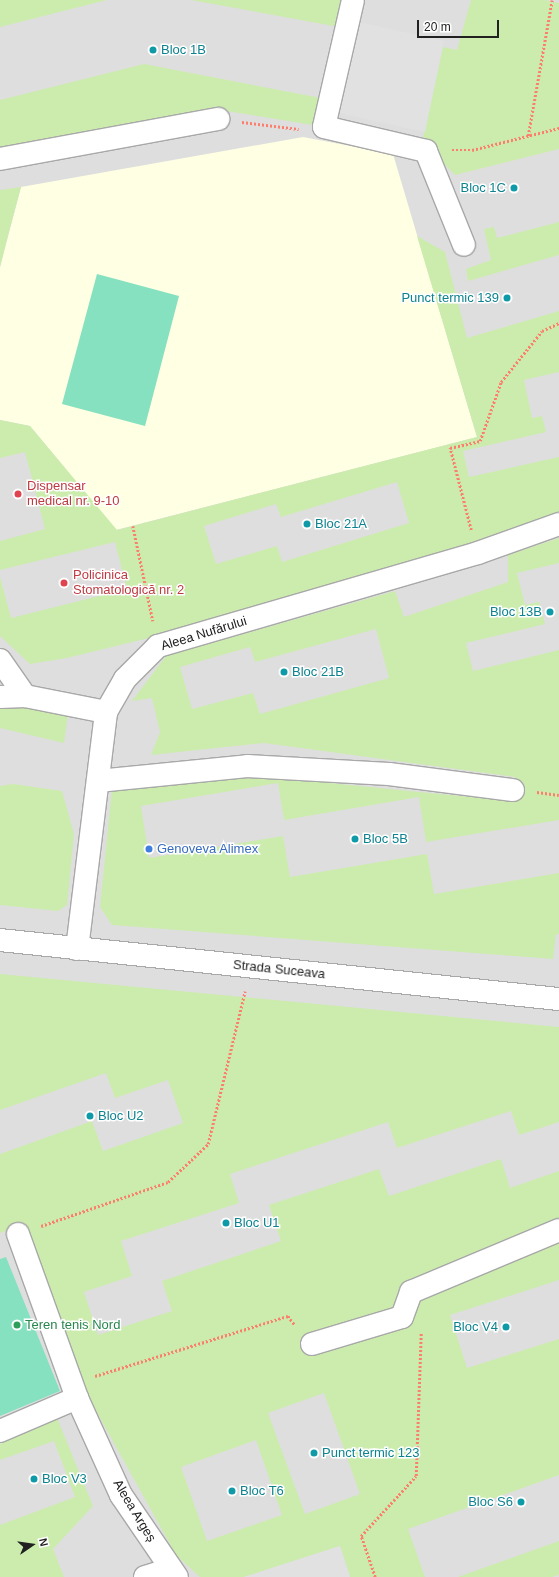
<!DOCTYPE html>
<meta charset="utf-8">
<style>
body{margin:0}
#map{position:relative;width:559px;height:1577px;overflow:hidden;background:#f1eee7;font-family:Helvetica,sans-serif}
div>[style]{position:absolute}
.residential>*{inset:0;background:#dfdede}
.education>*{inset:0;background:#ffffe3}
.grass>*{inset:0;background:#cbecad}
.pitch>*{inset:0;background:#85e1bf}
.parking>*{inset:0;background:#e1e1e1}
.path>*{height:2.5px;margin-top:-1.25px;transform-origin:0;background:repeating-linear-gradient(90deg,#fc7f6d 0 2px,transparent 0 4px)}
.roads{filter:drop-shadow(1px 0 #a8a8a8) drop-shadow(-1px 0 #a8a8a8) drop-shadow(0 1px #a8a8a8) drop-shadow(0 -1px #a8a8a8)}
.minor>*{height:22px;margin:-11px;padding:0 11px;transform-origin:11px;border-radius:11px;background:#fff}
.dots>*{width:11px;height:11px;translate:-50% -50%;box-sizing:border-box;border:2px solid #fff;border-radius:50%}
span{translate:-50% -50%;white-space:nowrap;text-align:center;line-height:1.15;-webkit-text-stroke:3px #fff;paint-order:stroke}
.culture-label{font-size:13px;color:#0d838f}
.left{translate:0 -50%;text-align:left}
.right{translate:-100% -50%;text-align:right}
.health-label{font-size:13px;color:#be3a42}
.street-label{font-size:13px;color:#212121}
.shop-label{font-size:13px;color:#366cbe}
.leisure-label{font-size:13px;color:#27864d}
.north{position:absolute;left:12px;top:1525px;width:40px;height:40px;-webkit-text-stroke:3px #fff;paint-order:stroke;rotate:77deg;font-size:11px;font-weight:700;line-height:16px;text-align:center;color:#212121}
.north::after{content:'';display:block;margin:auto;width:14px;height:18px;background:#212121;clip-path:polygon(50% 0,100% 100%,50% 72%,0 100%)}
.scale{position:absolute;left:417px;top:20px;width:82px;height:18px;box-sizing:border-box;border:2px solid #212121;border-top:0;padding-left:5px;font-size:12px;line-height:14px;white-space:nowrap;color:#212121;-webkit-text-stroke:3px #fff;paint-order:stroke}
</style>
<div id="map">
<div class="residential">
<div style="clip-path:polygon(0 0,559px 0,559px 1577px,0 1577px)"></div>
</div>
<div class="education">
<div style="clip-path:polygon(303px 137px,393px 154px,477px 437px,116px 530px,30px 426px,0 420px,0 267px,21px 187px)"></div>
</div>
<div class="grass">
<div style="clip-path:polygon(0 0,107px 0,0 27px)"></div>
<div style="clip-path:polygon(191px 0,344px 0,339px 27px)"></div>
<div style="clip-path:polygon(471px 0,545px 0,559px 3px,559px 149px,455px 175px,422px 142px,443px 47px,457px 50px)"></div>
<div style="clip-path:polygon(144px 64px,321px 98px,313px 125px,220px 110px,0 150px,0 100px)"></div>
<div style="clip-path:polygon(21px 187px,7px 239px,0 267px,0 190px)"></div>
<div style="clip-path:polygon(559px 222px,559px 255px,468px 281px,466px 269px,491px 260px,484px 229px,494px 227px,497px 238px)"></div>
<div style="clip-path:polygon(evenodd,417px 236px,445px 252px,467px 338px,559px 311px,559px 372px,524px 380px,532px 418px,542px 416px,546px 432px,463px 451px,469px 477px,559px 457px,559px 518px,480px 544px,165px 634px,67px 658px,30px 664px,0 636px,0 577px,11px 618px,127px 589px,115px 542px,0 570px,0 541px,45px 529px,25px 452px,0 458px,0 420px,30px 426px,117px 530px,477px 437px,417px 236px,397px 482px,409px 523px,282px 562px,277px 546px,216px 564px,204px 526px,276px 504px,281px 517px,397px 482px)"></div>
<div style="clip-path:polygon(evenodd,559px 538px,559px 563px,517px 573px,525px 605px,539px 602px,545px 624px,466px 643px,473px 671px,559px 650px,559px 820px,426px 842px,419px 797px,284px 820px,278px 783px,141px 806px,149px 858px,283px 836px,290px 877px,427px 854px,434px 894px,559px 873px,559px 934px,556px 934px,553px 959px,112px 925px,100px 907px,112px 789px,249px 775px,510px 801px,515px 777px,264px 743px,151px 755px,160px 732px,152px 698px,132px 701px,166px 656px,395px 591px,404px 617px,508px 582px,508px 555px,559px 538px,376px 629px,389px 678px,260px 714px,253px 693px,192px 709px,180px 667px,250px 647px,255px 662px,376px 629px)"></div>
<div style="clip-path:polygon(14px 703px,68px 714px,64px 743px,0 728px,0 704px)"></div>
<div style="clip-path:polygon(13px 784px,62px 791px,74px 834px,67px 905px,58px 911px,0 905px,0 786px)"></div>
<div style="clip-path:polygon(evenodd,0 974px,559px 1027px,559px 1122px,519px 1135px,511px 1111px,397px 1148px,388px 1122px,230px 1174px,239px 1203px,121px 1241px,132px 1276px,84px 1292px,98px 1335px,172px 1311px,162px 1281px,281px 1241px,269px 1205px,379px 1169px,389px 1196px,501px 1159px,510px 1188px,559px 1171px,559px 1280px,450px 1315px,467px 1368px,559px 1339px,559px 1475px,408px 1529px,425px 1577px,350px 1577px,340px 1546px,244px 1577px,200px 1577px,176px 1555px,84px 1389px,23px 1225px,0 1233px,0 1154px,92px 1121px,103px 1151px,183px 1123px,168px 1080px,115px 1098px,106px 1073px,0 1110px,0 974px,324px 1393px,360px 1494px,305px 1514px,268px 1413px,324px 1393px,0 974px,256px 1440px,282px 1515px,207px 1541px,181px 1467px,256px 1440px)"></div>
<div style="clip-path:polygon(57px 1418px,93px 1506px,53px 1549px,64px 1577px,0 1577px,0 1525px,75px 1497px,54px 1441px,0 1460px,0 1444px)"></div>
<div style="clip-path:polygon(559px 1541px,559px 1575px,552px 1577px,458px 1577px)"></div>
</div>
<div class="pitch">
<div style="clip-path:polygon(97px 274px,179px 296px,145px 426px,62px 404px)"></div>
<div style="clip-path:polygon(6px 1257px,60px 1391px,0 1416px,0 1259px)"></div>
</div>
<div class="parking">
<div style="clip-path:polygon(359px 22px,444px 41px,425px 132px,339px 113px)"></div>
<div style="clip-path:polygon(340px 1546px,350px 1577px,244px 1577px)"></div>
</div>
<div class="path">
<div style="left:242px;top:122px;width:57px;rotate:7deg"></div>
<div style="left:528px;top:136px;width:138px;rotate:-80deg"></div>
<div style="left:452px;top:150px;width:20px"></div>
<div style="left:472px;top:150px;width:90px;rotate:-14.2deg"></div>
<div style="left:133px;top:526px;width:97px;rotate:78.1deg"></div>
<div style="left:471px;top:530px;width:85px;rotate:-104.4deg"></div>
<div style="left:450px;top:448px;width:31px;rotate:-13deg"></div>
<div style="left:480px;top:441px;width:63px;rotate:-70.4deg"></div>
<div style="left:501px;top:382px;width:65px;rotate:-51.2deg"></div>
<div style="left:542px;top:331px;width:19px;rotate:-25deg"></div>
<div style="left:537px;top:792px;width:22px;rotate:8deg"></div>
<div style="left:41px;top:1226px;width:134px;rotate:-19.1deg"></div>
<div style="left:168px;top:1182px;width:55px;rotate:-43.5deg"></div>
<div style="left:208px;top:1144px;width:157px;rotate:-76.4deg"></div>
<div style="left:95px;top:1376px;width:202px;rotate:-17.3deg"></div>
<div style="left:288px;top:1316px;width:11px;rotate:52deg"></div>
<div style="left:375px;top:1577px;width:43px;rotate:-108.9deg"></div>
<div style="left:361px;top:1536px;width:81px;rotate:-47.5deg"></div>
<div style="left:416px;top:1476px;width:143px;rotate:-88deg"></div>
</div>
<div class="roads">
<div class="minor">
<div style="left:353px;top:0;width:130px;rotate:102.9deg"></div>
<div style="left:324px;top:127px;width:105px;rotate:13.2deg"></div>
<div style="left:426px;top:151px;width:101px;rotate:68deg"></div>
<div style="left:0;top:159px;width:222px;rotate:-10.4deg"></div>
<div style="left:0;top:660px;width:44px;rotate:55.2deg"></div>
<div style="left:25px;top:696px;width:83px;rotate:11.2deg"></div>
<div style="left:0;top:697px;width:25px;rotate:-2deg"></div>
<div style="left:98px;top:781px;width:150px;rotate:-5.7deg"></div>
<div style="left:247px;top:766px;width:142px;rotate:3.2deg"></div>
<div style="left:389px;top:774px;width:125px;rotate:7.4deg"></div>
<div style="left:0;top:940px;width:562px;rotate:6.03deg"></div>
<div style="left:77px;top:949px;width:239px;rotate:-83deg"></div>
<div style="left:106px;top:712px;width:38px;rotate:-60deg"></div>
<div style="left:125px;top:679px;width:47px;rotate:-45deg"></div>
<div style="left:158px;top:646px;width:333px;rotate:-16.2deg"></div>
<div style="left:478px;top:553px;width:86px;rotate:-19.7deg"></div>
<div style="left:18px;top:1234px;width:174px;rotate:70.2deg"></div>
<div style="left:77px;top:1398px;width:107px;rotate:65.6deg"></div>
<div style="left:121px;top:1495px;width:99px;rotate:55.7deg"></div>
<div style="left:312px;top:1344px;width:94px;rotate:-16.7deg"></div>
<div style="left:402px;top:1317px;width:27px;rotate:-70deg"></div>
<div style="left:411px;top:1292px;width:160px;rotate:-22.7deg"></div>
<div style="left:0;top:1431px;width:84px;rotate:-23.2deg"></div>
<div style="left:145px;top:1577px;width:27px;rotate:-17deg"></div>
</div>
</div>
<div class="dots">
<div style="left:153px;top:50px;background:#0f9aa8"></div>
<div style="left:514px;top:188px;background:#0f9aa8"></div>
<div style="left:507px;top:298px;background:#0f9aa8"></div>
<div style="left:18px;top:494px;background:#e0444e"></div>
<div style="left:307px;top:524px;background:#0f9aa8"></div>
<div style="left:64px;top:583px;background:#e0444e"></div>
<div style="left:550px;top:612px;background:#0f9aa8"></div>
<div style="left:284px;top:672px;background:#0f9aa8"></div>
<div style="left:355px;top:839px;background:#0f9aa8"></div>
<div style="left:149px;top:849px;background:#3f7fe0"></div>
<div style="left:90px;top:1116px;background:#0f9aa8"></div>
<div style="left:226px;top:1223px;background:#0f9aa8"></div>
<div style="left:17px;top:1325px;background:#2e9e5b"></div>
<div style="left:506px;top:1327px;background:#0f9aa8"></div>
<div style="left:314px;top:1453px;background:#0f9aa8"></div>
<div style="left:34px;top:1479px;background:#0f9aa8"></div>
<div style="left:232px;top:1491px;background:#0f9aa8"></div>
<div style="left:521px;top:1502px;background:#0f9aa8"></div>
</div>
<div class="culture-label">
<span class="left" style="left:161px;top:50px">Bloc 1B</span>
<span class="right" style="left:506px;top:188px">Bloc 1C</span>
<span class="right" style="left:499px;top:298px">Punct termic 139</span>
<span class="left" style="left:315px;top:524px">Bloc 21A</span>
<span class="right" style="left:542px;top:612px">Bloc 13B</span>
<span class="left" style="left:292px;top:672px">Bloc 21B</span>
<span class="left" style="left:363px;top:839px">Bloc 5B</span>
<span class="left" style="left:98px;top:1116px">Bloc U2</span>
<span class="left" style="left:234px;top:1223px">Bloc U1</span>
<span class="right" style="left:498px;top:1327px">Bloc V4</span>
<span class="left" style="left:322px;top:1453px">Punct termic 123</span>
<span class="left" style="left:42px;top:1479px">Bloc V3</span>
<span class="left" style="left:240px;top:1491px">Bloc T6</span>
<span class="right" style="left:513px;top:1502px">Bloc S6</span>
</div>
<div class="health-label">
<span class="left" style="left:27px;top:494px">Dispensar<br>medical nr. 9-10</span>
<span class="left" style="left:73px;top:583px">Policinica<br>Stomatologică nr. 2</span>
</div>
<div class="street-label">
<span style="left:204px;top:634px;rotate:-17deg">Aleea Nufărului</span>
<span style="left:279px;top:970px;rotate:6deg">Strada Suceava</span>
<span style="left:134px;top:1511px;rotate:59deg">Aleea Argeș</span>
</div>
<div class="shop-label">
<span class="left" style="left:157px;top:849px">Genoveva Alimex</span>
</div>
<div class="leisure-label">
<span class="left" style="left:25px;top:1325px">Teren tenis Nord</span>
</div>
<div class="north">N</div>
<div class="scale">20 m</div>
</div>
